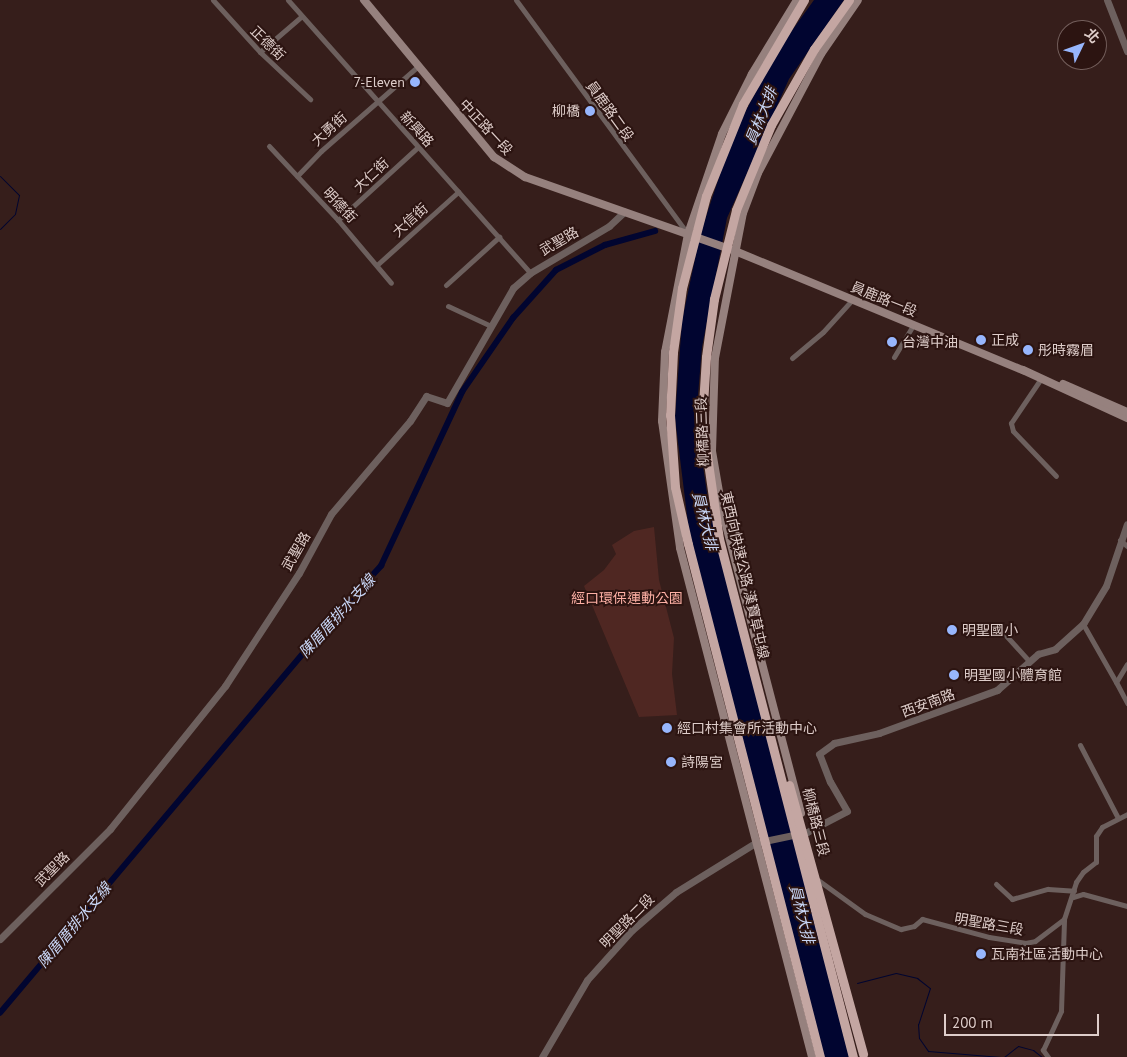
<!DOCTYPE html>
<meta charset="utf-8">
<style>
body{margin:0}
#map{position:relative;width:1127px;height:1057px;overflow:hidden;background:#361e1b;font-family:"PT Sans","Noto Sans TC",sans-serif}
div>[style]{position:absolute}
.green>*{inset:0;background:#4f2722}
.water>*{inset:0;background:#010530}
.stream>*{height:1px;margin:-0.5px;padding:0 0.5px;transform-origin:0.5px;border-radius:0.5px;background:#010530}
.canal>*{height:5.5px;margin:-2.75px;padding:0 2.75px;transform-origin:2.75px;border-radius:2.75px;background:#010530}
.minor>*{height:5px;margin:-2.5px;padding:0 2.5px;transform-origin:2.5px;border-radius:2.5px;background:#6d605e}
.tertiary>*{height:7px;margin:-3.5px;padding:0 3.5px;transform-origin:3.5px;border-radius:3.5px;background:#6d605e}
.secondary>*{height:8px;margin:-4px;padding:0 4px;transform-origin:4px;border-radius:4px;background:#96817e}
.trunk>*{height:9px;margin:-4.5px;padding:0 4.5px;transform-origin:4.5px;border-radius:4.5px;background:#c4a6a2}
.dots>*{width:14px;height:14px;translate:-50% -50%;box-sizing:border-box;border:2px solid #2c1411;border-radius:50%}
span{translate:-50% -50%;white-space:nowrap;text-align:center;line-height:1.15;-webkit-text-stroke:4px #2c1411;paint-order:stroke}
.street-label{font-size:14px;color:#decdca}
.poi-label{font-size:14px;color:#decdca}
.right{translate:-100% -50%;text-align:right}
.left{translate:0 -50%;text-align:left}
.park-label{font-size:14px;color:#fdb0a5}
.water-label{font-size:15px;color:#c8d6f6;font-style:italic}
.north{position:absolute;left:1057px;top:20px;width:50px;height:50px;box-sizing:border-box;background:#2c1411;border:1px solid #735e5b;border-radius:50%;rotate:48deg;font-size:14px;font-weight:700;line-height:20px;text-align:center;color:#decdca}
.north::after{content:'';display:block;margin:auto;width:18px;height:22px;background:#97b6fd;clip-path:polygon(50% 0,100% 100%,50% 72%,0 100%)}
.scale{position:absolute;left:944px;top:1014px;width:155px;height:22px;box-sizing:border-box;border:2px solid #decdca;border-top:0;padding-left:6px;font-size:15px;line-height:18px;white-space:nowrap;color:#decdca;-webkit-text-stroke:4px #2c1411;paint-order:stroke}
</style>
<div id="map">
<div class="green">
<div style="clip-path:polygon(654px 527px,659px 580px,674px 638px,672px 674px,677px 715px,639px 717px,584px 586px,604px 570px,616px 554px,612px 545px,634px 531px)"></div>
</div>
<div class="water">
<div style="clip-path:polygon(814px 0,844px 0,789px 79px,727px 218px,702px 347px,696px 419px,709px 507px,849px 1057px,822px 1057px,689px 531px,675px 418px,682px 321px,700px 235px,733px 135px,778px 50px)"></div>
</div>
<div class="stream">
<div style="left:0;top:176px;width:27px;rotate:45deg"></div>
<div style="left:19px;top:195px;width:19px;rotate:102deg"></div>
<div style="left:15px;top:214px;width:21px;rotate:135deg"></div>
<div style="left:857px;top:983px;width:40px;rotate:-14.4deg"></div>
<div style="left:896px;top:973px;width:22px;rotate:13deg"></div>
<div style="left:917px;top:978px;width:16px;rotate:38deg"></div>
<div style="left:930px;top:988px;width:38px;rotate:108deg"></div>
<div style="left:918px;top:1024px;width:14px;rotate:86deg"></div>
<div style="left:919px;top:1038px;width:16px;rotate:55deg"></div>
<div style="left:928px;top:1051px;width:73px;rotate:4.7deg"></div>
<div style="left:1004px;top:1057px;width:18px;rotate:-38deg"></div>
<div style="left:1018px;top:1046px;width:16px;rotate:15deg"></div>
<div style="left:1033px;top:1050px;width:11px;rotate:38deg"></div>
</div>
<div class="canal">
<div style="left:0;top:1013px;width:517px;rotate:-49.87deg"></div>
<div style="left:333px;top:618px;width:71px;rotate:-47.3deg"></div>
<div style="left:381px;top:566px;width:192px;rotate:-65deg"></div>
<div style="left:462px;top:392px;width:90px;rotate:-55.4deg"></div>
<div style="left:513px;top:318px;width:64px;rotate:-48.1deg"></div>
<div style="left:556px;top:270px;width:55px;rotate:-27deg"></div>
<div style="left:605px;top:245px;width:52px;rotate:-15.6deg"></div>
</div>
<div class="minor">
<div style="left:213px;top:0;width:70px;rotate:47.9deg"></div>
<div style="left:260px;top:52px;width:69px;rotate:43.2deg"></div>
<div style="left:288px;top:0;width:365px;rotate:48.4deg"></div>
<div style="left:516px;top:0;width:289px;rotate:53.7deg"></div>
<div style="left:260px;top:52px;width:55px;rotate:-40.6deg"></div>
<div style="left:269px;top:146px;width:101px;rotate:47deg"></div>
<div style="left:338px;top:220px;width:82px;rotate:49.9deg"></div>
<div style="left:297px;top:176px;width:35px;rotate:-46deg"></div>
<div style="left:321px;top:151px;width:129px;rotate:-41.2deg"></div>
<div style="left:338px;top:220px;width:108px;rotate:-42.4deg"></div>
<div style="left:378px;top:264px;width:108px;rotate:-42deg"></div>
<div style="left:446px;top:285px;width:72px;rotate:-42.2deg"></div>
<div style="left:448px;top:306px;width:45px;rotate:24.9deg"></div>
<div style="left:894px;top:357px;width:37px;rotate:-59deg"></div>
<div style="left:792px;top:358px;width:40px;rotate:-40deg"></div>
<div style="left:823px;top:332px;width:43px;rotate:-47.8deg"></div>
<div style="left:1040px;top:380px;width:52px;rotate:124deg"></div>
<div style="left:1011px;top:423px;width:8px;rotate:76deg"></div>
<div style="left:1013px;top:431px;width:62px;rotate:46.3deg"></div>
<div style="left:1120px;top:540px;width:9px;rotate:41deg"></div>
<div style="left:1083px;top:624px;width:67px;rotate:60.4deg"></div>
<div style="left:1001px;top:630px;width:43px;rotate:47.8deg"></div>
<div style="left:1127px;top:664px;width:21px;rotate:121deg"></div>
<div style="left:1116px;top:682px;width:24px;rotate:62deg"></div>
<div style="left:1080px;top:745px;width:82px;rotate:62.5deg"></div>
<div style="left:818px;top:880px;width:58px;rotate:35.9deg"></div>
<div style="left:865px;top:914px;width:39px;rotate:23deg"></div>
<div style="left:901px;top:929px;width:13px;rotate:-13deg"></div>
<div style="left:914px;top:926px;width:11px;rotate:-41deg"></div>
<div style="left:922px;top:919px;width:69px;rotate:15deg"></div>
<div style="left:989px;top:937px;width:36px;rotate:9deg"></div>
<div style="left:1025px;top:943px;width:10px;rotate:-11deg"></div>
<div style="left:1035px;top:941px;width:36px;rotate:-37deg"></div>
<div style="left:1064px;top:919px;width:39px;rotate:-72deg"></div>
<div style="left:1076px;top:882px;width:12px;rotate:-55deg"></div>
<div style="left:1083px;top:872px;width:16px;rotate:-38deg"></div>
<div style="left:1096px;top:862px;width:26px;rotate:-90deg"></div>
<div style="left:1096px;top:836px;width:11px;rotate:-56deg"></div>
<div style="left:1102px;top:827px;width:28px;rotate:-27deg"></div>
<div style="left:996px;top:884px;width:22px;rotate:43deg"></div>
<div style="left:1012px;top:899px;width:37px;rotate:-16deg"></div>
<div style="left:1048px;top:889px;width:26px;rotate:4deg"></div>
<div style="left:1073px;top:897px;width:10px;rotate:-17deg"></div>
<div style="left:1083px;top:894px;width:46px;rotate:15.3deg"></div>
<div style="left:1048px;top:1057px;width:9px;rotate:-126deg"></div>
<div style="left:1043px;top:1050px;width:43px;rotate:-65.2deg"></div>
<div style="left:1061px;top:1011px;width:92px;rotate:-88.1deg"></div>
</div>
<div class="tertiary">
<div style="left:1107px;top:0;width:55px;rotate:68.6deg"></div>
<div style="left:0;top:939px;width:156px;rotate:-45deg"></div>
<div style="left:110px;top:829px;width:184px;rotate:-51.2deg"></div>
<div style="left:225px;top:686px;width:135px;rotate:-56.8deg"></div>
<div style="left:299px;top:573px;width:67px;rotate:-61.5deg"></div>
<div style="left:331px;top:514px;width:122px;rotate:-49.7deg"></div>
<div style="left:410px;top:421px;width:30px;rotate:-57deg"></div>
<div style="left:426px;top:396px;width:22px;rotate:18deg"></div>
<div style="left:447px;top:403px;width:133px;rotate:-60.1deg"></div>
<div style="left:513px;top:288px;width:23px;rotate:-41deg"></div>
<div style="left:530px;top:273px;width:92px;rotate:-30.7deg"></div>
<div style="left:609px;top:226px;width:21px;rotate:-43deg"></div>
<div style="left:542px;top:1057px;width:89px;rotate:-59.7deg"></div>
<div style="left:587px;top:980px;width:67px;rotate:-48deg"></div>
<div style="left:632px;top:930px;width:58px;rotate:-40.8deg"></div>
<div style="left:676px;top:892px;width:93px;rotate:-31.8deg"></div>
<div style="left:755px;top:843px;width:53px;rotate:-11.9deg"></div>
<div style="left:807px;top:832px;width:45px;rotate:-27.7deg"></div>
<div style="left:847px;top:811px;width:34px;rotate:-120deg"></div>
<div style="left:830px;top:782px;width:30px;rotate:-111deg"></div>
<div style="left:819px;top:754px;width:19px;rotate:-36deg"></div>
<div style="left:834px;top:743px;width:46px;rotate:-12.5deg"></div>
<div style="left:879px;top:733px;width:126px;rotate:-20deg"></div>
<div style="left:997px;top:690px;width:55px;rotate:-41.3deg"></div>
<div style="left:1038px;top:654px;width:18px;rotate:-16deg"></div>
<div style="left:1055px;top:649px;width:38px;rotate:-42deg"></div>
<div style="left:1083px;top:624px;width:44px;rotate:-58.8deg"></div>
<div style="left:1106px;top:586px;width:65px;rotate:-71.3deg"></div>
</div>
<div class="secondary">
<div style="left:364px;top:0;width:204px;rotate:50.4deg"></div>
<div style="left:494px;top:157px;width:37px;rotate:33deg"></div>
<div style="left:525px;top:177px;width:223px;rotate:19.4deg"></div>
<div style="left:735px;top:251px;width:312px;rotate:22.5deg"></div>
<div style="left:1023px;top:370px;width:115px;rotate:24.8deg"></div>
<div style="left:797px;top:0;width:87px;rotate:121.3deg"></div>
<div style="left:752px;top:74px;width:67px;rotate:116.6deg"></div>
<div style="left:722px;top:134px;width:106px;rotate:108.8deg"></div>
<div style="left:688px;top:234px;width:120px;rotate:101deg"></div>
<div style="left:665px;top:352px;width:69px;rotate:92.5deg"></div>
<div style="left:662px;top:421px;width:128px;rotate:81.9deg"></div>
<div style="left:680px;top:548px;width:526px;rotate:75.46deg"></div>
<div style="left:1063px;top:384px;width:70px;rotate:23.6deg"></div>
<div style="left:801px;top:813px;width:314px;rotate:-104.6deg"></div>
<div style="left:722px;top:509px;width:59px;rotate:-99.8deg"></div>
<div style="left:712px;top:451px;width:93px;rotate:-88.2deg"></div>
<div style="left:715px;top:358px;width:148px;rotate:-79.1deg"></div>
<div style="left:743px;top:213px;width:43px;rotate:-69.4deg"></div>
<div style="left:758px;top:173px;width:135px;rotate:-62.1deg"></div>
<div style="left:821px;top:54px;width:65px;rotate:-55.6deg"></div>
</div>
<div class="trunk">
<div style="left:804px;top:0;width:121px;rotate:120.4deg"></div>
<div style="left:743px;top:104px;width:99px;rotate:111.9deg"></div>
<div style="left:706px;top:196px;width:95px;rotate:104.6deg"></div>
<div style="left:682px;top:288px;width:65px;rotate:98deg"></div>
<div style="left:673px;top:352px;width:63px;rotate:92.7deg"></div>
<div style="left:670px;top:415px;width:72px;rotate:86deg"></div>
<div style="left:675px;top:487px;width:58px;rotate:77.2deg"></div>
<div style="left:688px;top:544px;width:530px;rotate:75.57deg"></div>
<div style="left:849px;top:0;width:60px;rotate:125.5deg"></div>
<div style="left:814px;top:49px;width:87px;rotate:119.5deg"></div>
<div style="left:771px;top:125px;width:92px;rotate:112.4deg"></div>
<div style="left:736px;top:210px;width:92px;rotate:103.9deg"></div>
<div style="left:714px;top:299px;width:59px;rotate:97.9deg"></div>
<div style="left:706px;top:357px;width:64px;rotate:93.6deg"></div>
<div style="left:702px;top:421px;width:119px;rotate:81.8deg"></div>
<div style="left:719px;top:539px;width:535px;rotate:75.5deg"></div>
<div style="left:789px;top:785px;width:279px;rotate:74.6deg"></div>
</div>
<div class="dots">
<div style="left:415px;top:82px;background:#97b6fd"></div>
<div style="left:590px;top:111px;background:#97b6fd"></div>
<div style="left:981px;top:340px;background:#97b6fd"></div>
<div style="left:892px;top:342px;background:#97b6fd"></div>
<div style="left:1028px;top:350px;background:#97b6fd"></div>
<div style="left:952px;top:630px;background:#97b6fd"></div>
<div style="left:954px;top:675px;background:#97b6fd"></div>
<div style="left:667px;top:728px;background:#97b6fd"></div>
<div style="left:671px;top:762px;background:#97b6fd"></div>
<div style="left:981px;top:954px;background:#97b6fd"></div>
</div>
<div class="street-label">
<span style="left:268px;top:43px;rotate:44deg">正德街</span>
<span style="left:610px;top:111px;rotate:54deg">員鹿路二段</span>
<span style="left:486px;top:127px;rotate:47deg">中正路一段</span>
<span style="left:329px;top:129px;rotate:-42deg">大勇街</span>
<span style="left:417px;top:129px;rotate:48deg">新興路</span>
<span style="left:371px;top:175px;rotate:-43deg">大仁街</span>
<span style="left:340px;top:205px;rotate:47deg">明德街</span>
<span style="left:410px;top:220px;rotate:-42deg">大信街</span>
<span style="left:559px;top:241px;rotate:-30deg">武聖路</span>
<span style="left:884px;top:299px;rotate:22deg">員鹿路一段</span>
<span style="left:702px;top:432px;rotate:-92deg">柳橋路三段</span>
<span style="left:296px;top:551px;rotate:-60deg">武聖路</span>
<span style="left:745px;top:575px;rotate:77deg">東西向快速公路 漢寶草屯線</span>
<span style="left:928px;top:703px;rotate:-20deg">西安南路</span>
<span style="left:816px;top:822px;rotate:76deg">柳橋路三段</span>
<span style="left:52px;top:869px;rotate:-45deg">武聖路</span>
<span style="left:627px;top:921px;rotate:-45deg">明聖路二段</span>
<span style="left:989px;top:924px;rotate:10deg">明聖路三段</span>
</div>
<div class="poi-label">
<span class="right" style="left:405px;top:82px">7-Eleven</span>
<span class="right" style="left:580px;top:111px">柳橋</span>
<span class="left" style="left:991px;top:340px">正成</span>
<span class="left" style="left:902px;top:342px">台灣中油</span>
<span class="left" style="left:1038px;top:350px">彤時霧眉</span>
<span class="left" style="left:962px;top:630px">明聖國小</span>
<span class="left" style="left:964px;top:675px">明聖國小體育館</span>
<span class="left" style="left:677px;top:728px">經口村集會所活動中心</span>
<span class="left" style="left:681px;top:762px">詩陽宮</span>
<span class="left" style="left:991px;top:954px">瓦南社區活動中心</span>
</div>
<div class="park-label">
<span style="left:627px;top:598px">經口環保運動公園</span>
</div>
<div class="water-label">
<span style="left:761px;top:116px;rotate:-68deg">員林大排</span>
<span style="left:705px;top:521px;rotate:76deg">員林大排</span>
<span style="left:337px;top:616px;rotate:-48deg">陳厝厝排水支線</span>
<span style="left:802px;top:914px;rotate:76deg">員林大排</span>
<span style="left:74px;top:925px;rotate:-50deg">陳厝厝排水支線</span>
</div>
<div class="north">北</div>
<div class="scale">200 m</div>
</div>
